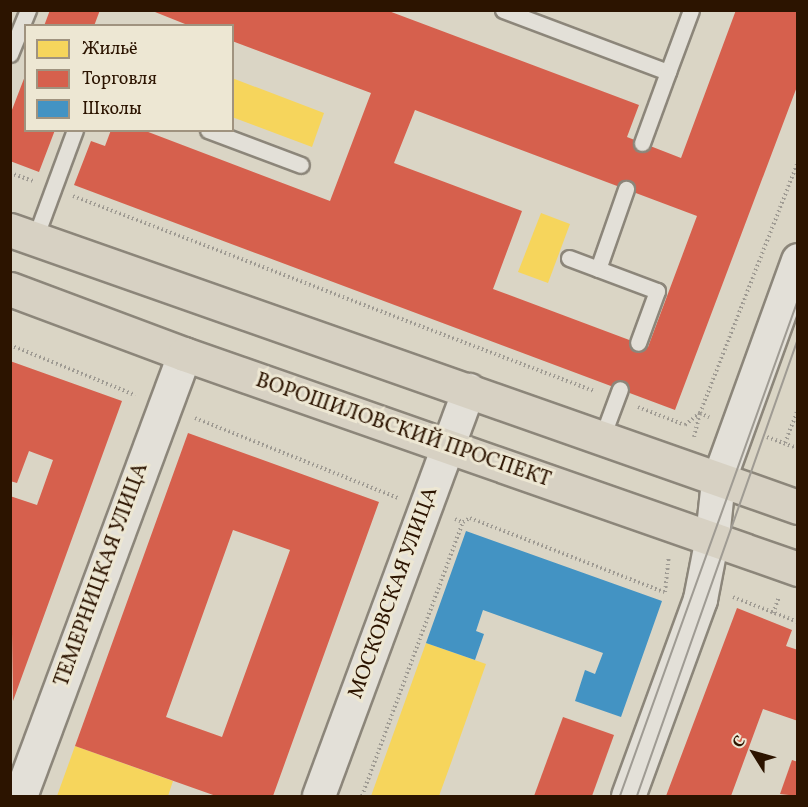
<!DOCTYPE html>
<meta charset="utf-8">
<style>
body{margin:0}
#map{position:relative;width:808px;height:807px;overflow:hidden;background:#dad5c5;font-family:Vollkorn,serif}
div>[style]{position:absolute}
.homes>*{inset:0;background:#f6d55c}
.shops>*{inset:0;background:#d6604d}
.schools>*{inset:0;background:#4393c3}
.path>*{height:4px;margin-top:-2px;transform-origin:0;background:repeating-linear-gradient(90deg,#9f9b93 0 1.5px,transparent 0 4.5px)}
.roads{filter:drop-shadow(2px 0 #8c867a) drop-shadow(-2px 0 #8c867a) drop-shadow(0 2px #8c867a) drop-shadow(0 -2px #8c867a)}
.lane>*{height:15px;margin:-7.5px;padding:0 7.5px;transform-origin:7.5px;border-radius:7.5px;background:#e3e0d8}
.street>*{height:32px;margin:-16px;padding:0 16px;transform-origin:16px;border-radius:16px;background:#e3e0d8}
.secondary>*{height:33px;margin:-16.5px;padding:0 16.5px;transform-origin:16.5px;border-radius:16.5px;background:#e3e0d8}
.primary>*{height:33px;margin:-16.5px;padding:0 16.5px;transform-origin:16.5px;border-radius:16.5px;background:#d7d1c3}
.tram>*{height:1.5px;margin:-0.75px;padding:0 0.75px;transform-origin:0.75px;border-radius:0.75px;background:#9f9b93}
span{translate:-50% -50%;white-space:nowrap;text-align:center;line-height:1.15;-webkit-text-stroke:6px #ede7d3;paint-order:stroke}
.street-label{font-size:21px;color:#2c1400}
.frame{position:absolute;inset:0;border:12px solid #2c1400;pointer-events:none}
.legend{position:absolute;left:24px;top:24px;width:210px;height:108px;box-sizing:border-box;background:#ede7d3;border:2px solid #a0937f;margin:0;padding:8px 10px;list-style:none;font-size:18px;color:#2c1400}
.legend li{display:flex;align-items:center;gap:12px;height:30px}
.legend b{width:30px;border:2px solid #a0937f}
.north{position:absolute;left:724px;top:723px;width:60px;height:60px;-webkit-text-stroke:4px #ede7d3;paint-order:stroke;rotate:307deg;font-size:16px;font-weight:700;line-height:24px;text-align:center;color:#2c1400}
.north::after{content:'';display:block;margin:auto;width:21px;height:27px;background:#2c1400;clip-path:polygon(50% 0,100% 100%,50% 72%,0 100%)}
</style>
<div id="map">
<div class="homes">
<div style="clip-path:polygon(232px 78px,324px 113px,312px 147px,232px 117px)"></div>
<div style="clip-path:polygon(541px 213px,570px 224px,548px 283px,518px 272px)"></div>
<div style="clip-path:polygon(426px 643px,486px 664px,451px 763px,439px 796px,371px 796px)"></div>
<div style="clip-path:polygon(75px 746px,173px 781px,168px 796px,57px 796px)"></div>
</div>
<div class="shops">
<div style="clip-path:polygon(50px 10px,100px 10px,94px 26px,44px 26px)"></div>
<div style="clip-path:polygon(evenodd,150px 10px,386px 10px,639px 105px,627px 137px,681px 158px,736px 10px,798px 10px,798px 84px,675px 410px,74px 185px,91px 141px,105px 146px,111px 130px,143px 130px,330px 201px,371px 93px,232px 41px,232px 26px,190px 26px,150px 10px,415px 110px,697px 216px,648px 347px,493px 289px,522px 211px,394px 163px,415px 110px)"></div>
<div style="clip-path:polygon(25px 76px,26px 130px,55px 130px,39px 172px,10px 161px,10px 115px)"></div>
<div style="clip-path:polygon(10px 361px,122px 401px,13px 701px,10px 496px,37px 505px,53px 460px,29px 451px,17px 483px,10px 481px)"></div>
<div style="clip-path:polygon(evenodd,188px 433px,379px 502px,273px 796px,216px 796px,75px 746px,188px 433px,233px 530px,290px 550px,222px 737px,166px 717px,233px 530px)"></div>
<div style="clip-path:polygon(737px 608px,792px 630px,786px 646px,798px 650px,798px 721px,763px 709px,731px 796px,666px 796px)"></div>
<div style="clip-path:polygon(563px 717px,614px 735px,592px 796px,534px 796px)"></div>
<div style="clip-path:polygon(792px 760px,798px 762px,798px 796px,780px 794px)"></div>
</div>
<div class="schools">
<div style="clip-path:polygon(466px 531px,662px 601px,621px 717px,575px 701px,585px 670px,595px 674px,603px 653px,483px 610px,476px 631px,484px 634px,475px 660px,426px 643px)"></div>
</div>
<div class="path">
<div style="left:10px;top:173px;width:24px;rotate:19deg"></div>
<div style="left:73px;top:196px;width:556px;rotate:20.52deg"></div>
<div style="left:10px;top:345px;width:135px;rotate:21.8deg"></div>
<div style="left:638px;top:407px;width:50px;rotate:21deg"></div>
<div style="left:685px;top:425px;width:19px;rotate:-39deg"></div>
<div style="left:700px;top:413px;width:269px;rotate:-68.7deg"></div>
<div style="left:195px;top:418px;width:218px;rotate:21.5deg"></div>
<div style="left:694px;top:437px;width:25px;rotate:-76deg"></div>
<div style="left:700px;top:413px;width:10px;rotate:24deg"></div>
<div style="left:767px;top:437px;width:33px;rotate:20deg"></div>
<div style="left:785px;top:443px;width:36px;rotate:-69deg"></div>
<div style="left:455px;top:519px;width:9px;rotate:21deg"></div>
<div style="left:463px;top:522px;width:8px;rotate:-30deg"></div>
<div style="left:470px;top:518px;width:208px;rotate:20.9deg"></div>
<div style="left:665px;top:592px;width:36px;rotate:-84deg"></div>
<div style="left:733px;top:597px;width:70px;rotate:21deg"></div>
<div style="left:773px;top:613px;width:17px;rotate:-69deg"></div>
<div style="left:362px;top:796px;width:292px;rotate:-69.8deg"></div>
</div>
<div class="roads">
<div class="lane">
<div style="left:503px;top:10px;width:176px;rotate:20.6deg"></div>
<div style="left:668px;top:72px;width:66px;rotate:-69.6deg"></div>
<div style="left:10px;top:54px;width:48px;rotate:-67.8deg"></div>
<div style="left:208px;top:130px;width:99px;rotate:20.6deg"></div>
<div style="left:642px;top:143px;width:76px;rotate:-69.9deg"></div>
<div style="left:35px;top:238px;width:115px;rotate:-69.7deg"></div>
<div style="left:569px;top:258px;width:94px;rotate:20.6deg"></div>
<div style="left:657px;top:291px;width:55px;rotate:110.1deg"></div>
<div style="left:598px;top:269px;width:85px;rotate:-70.7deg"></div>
<div style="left:601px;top:440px;width:54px;rotate:-69.6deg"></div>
</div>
<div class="street">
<div style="left:319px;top:796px;width:433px;rotate:-69.7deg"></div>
</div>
<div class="secondary">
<div style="left:20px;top:796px;width:471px;rotate:-69.6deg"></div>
<div style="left:628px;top:796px;width:210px;rotate:-69.9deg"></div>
<div style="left:700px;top:599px;width:63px;rotate:-79deg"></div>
<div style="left:712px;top:537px;width:56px;rotate:-83.9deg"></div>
<div style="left:718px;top:481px;width:235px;rotate:-70.1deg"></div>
</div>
<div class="primary">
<div style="left:10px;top:230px;width:835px;rotate:19.37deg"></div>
<div style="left:10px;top:289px;width:186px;rotate:20.5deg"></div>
<div style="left:184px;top:354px;width:651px;rotate:19.3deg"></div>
</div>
</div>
<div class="tram">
<div style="left:620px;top:796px;width:527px;rotate:-70.26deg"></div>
<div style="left:637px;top:796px;width:484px;rotate:-70.6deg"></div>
</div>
<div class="street-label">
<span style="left:403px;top:431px;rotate:19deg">ВОРОШИЛОВСКИЙ ПРОСПЕКТ</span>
<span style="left:102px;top:575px;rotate:-70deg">ТЕМЕРНИЦКАЯ УЛИЦА</span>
<span style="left:394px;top:593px;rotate:-70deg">МОСКОВСКАЯ УЛИЦА</span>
</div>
<div class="frame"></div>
<ul class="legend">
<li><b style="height:16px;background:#f6d55c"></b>Жильё</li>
<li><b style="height:16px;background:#d6604d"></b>Торговля</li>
<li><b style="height:16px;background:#4393c3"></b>Школы</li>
</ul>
<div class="north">С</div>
</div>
